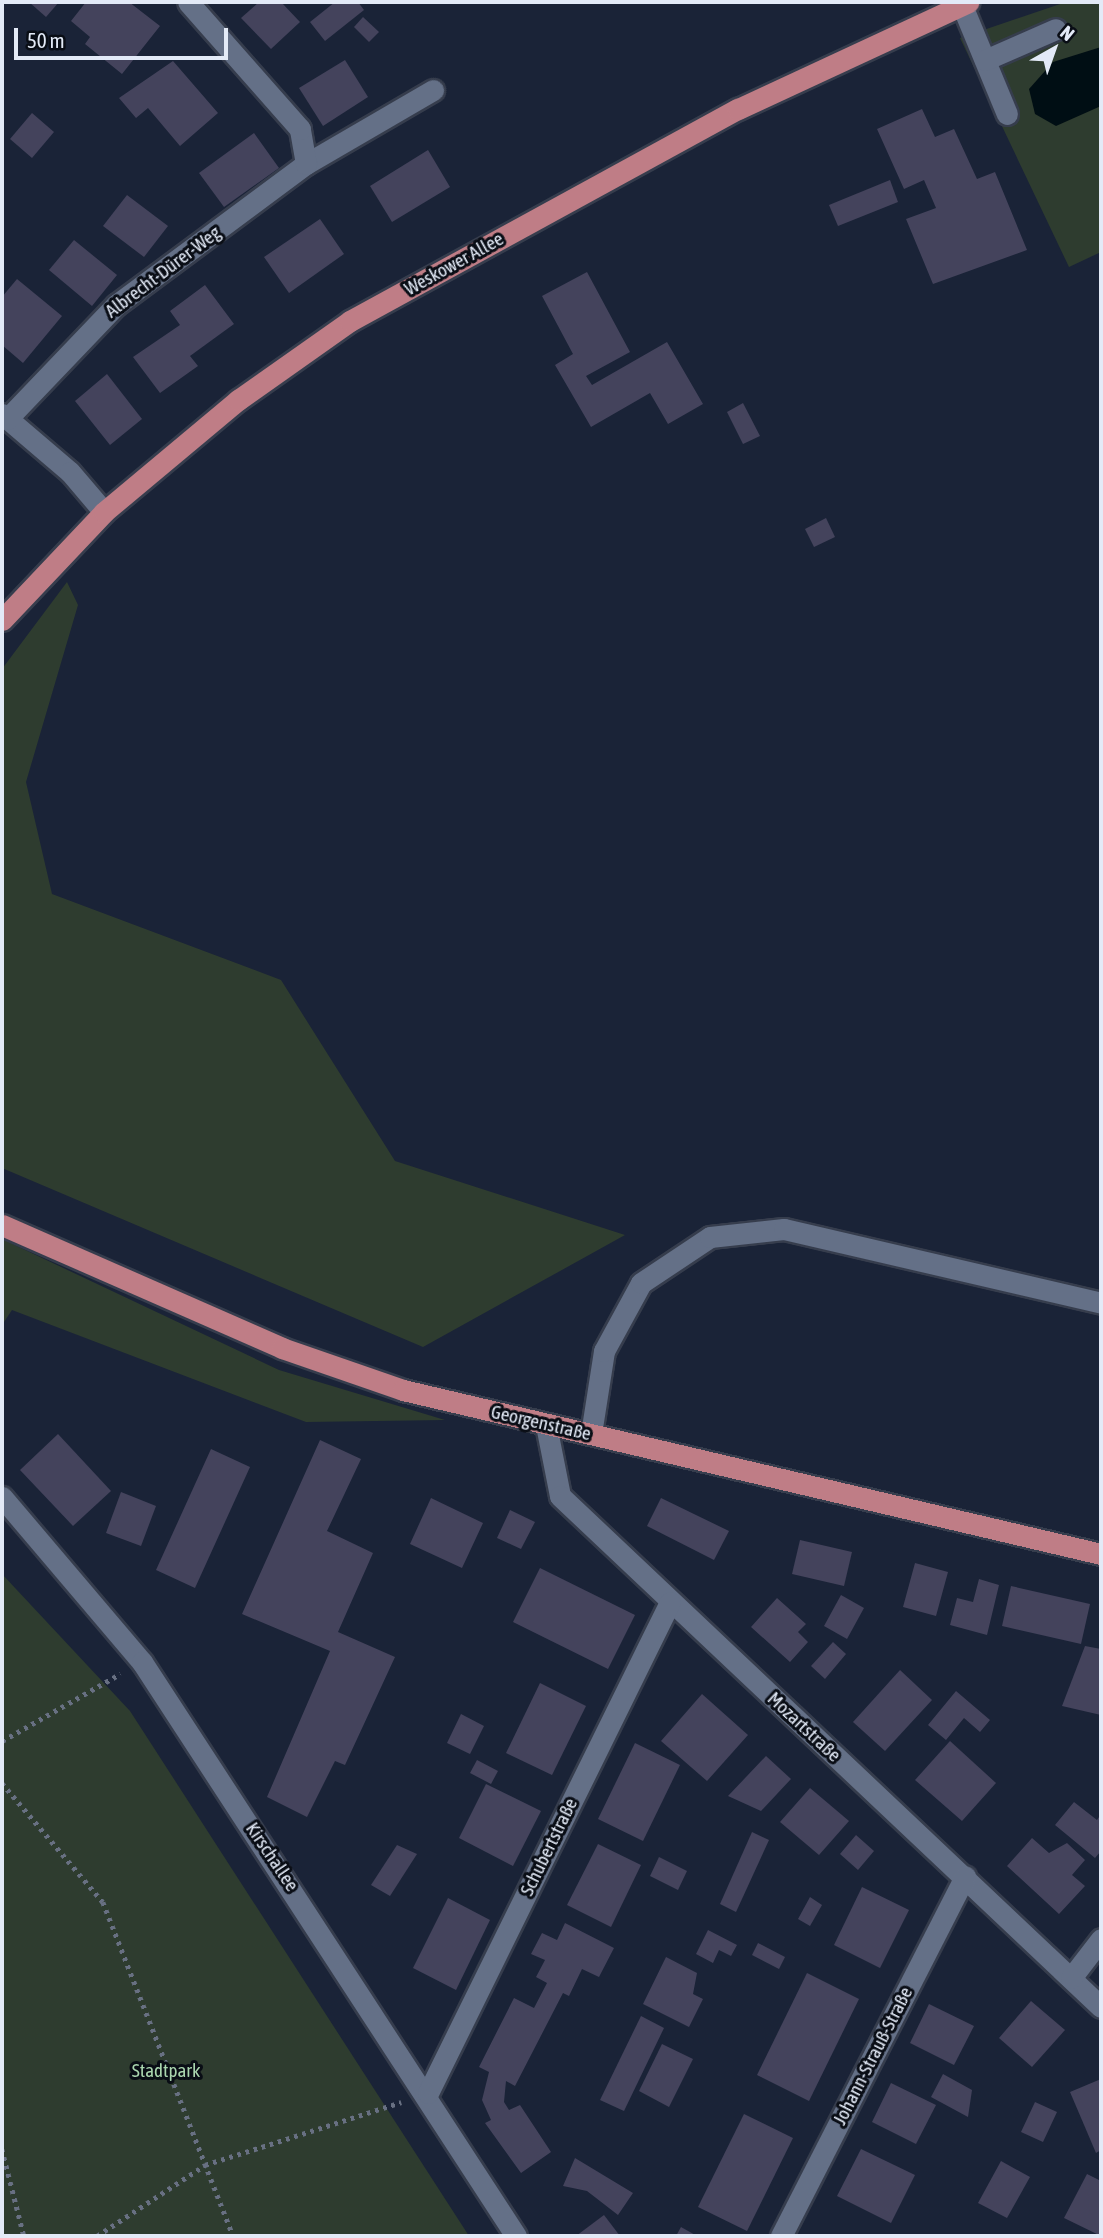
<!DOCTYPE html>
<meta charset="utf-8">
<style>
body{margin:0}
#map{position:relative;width:1103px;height:2238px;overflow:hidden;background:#1a2337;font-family:"Asap Condensed",sans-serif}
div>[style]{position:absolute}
.green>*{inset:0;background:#2e3c2f}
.water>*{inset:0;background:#000e14}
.building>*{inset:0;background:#44435c}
.path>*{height:4.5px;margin-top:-2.25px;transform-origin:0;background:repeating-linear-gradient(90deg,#687082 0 3.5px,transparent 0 8.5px)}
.roads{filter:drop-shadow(2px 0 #363d4d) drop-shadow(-2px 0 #363d4d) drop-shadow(0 2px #363d4d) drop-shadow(0 -2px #363d4d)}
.minor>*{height:21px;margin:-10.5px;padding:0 10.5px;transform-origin:10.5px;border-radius:10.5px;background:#647087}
.major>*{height:21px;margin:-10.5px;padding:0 10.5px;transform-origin:10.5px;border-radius:10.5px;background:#bf7d86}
span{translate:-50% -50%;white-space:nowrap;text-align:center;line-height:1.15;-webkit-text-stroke:6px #090d15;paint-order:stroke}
.street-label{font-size:19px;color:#e3eaf7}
.park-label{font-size:19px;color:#aad6af}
.frame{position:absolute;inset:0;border:4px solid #e3eaf7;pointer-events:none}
.north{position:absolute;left:1019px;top:14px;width:70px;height:70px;-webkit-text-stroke:5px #090d15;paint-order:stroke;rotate:40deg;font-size:19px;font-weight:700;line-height:28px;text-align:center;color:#e3eaf7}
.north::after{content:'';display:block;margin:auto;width:24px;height:32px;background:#e3eaf7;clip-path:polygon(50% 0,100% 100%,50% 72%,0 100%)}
.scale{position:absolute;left:14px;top:28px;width:214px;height:32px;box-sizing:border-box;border:4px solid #e3eaf7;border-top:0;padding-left:9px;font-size:21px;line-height:24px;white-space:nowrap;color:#e3eaf7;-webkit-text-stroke:5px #090d15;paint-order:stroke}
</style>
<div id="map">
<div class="green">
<div style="clip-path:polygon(1066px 2px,1101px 2px,1101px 252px,1069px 267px,960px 38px)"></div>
<div style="clip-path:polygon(67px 582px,78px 605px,26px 782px,52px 894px,281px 980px,395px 1161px,625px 1235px,423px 1347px,2px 1168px,2px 669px)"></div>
<div style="clip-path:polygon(2px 1239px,279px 1370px,445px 1420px,306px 1422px,12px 1310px,2px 1325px)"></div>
<div style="clip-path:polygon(2px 1574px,130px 1711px,469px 2236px,2px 2236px)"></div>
</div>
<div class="water">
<div style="clip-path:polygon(1101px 47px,1101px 106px,1056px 126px,1035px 114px,1029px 89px,1053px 62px)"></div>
</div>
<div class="building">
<div style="clip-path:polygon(29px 2px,59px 2px,46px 17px)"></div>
<div style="clip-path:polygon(86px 2px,129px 2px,160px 26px,122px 74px,85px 44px,90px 37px,71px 21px)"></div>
<div style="clip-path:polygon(259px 2px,281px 2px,300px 22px,271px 49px,241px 18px)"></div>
<div style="clip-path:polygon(335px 2px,358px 2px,364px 10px,325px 41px,310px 22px)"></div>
<div style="clip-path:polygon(363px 17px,379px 32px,369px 42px,354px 27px)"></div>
<div style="clip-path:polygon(345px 60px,368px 97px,323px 126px,299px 88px)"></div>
<div style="clip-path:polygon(173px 61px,218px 113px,180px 146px,148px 108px,136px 118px,119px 98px)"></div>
<div style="clip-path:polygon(922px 109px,935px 137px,954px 129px,977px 179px,995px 172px,1027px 250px,933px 284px,906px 219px,936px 208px,924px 180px,904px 189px,877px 129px)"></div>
<div style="clip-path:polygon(32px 113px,54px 132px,32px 158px,10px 139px)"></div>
<div style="clip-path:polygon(254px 133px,279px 168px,224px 207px,199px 173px)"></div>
<div style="clip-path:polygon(428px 150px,450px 187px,392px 222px,370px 186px)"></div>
<div style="clip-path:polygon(890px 180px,898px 202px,838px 226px,829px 205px)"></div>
<div style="clip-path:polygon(127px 195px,168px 226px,144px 257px,103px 226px)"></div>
<div style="clip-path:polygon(320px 219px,344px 254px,289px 293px,264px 257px)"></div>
<div style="clip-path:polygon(74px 240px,117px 275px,92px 306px,49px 270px)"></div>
<div style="clip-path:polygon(587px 272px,630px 352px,586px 376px,592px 385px,667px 342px,703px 404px,668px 424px,650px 393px,591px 427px,555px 365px,573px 354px,542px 296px)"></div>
<div style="clip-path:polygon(17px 279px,62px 316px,23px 363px,2px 345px,2px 297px)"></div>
<div style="clip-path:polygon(205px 285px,234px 324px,190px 356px,198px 366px,160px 393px,133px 357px,180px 325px,170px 311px)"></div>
<div style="clip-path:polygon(107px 374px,142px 419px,110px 445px,75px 401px)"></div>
<div style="clip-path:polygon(743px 403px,760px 436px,743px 444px,727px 412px)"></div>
<div style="clip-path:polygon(826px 518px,835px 537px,814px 547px,805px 529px)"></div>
<div style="clip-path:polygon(58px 1434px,111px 1491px,73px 1526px,20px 1470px)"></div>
<div style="clip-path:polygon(320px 1440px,361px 1459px,327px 1531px,373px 1553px,338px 1632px,395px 1657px,345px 1765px,335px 1761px,307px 1817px,267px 1797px,330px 1651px,242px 1614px)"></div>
<div style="clip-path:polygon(211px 1449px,250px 1467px,195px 1588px,156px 1570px)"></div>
<div style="clip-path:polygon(121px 1492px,156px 1506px,141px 1546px,106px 1533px)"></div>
<div style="clip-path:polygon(431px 1498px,483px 1523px,462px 1568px,410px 1544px)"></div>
<div style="clip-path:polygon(661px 1498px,729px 1531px,714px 1560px,647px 1526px)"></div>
<div style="clip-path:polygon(510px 1510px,535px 1522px,521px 1549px,497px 1538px)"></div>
<div style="clip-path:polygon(800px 1540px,852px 1552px,844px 1586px,792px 1574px)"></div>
<div style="clip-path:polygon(915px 1563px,948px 1572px,936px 1616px,903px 1607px)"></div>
<div style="clip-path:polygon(540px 1568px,635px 1615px,608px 1669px,513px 1622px)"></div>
<div style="clip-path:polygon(979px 1579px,999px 1585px,987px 1635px,950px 1625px,957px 1598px,973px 1602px)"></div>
<div style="clip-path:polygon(1011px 1586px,1090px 1604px,1081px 1644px,1002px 1626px)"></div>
<div style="clip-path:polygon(841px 1595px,864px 1608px,847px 1639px,824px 1626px)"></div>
<div style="clip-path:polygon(777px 1598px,806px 1624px,798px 1632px,808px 1642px,790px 1662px,751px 1627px)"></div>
<div style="clip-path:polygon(833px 1642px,846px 1654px,825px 1679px,811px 1666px)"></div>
<div style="clip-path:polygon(1085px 1646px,1101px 1649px,1101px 1715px,1062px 1706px)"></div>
<div style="clip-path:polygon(900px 1670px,932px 1700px,885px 1751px,853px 1722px)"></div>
<div style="clip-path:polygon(540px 1683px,586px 1706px,552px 1775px,506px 1753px)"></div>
<div style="clip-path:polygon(956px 1691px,990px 1720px,980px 1732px,964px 1718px,946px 1740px,928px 1725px)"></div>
<div style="clip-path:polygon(702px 1694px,748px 1735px,707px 1781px,661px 1741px)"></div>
<div style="clip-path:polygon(461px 1714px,484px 1726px,470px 1754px,447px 1743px)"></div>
<div style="clip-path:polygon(950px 1741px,996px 1783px,962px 1821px,915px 1780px)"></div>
<div style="clip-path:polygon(635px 1743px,680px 1765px,643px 1841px,598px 1819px)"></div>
<div style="clip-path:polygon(766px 1756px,791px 1779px,761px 1811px,728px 1796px)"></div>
<div style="clip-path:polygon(477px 1760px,498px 1771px,491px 1784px,470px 1773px)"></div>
<div style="clip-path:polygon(486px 1784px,541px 1811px,513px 1866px,459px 1838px)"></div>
<div style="clip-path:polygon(810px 1788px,849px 1821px,819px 1855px,780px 1822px)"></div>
<div style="clip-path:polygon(1074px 1802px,1097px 1820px,1101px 1814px,1101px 1851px,1095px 1858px,1055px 1825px)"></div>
<div style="clip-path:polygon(752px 1832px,769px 1840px,736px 1912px,720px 1904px)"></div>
<div style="clip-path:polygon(856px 1835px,874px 1851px,858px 1870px,840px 1854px)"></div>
<div style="clip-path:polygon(1032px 1838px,1049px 1853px,1067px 1843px,1085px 1860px,1072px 1875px,1085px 1886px,1059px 1914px,1007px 1866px)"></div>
<div style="clip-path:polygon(598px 1844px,641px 1865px,611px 1927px,567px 1905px)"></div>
<div style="clip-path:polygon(397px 1845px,417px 1854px,390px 1896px,371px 1885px)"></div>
<div style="clip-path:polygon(659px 1857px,687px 1871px,678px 1890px,650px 1876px)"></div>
<div style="clip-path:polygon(862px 1887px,909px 1910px,880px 1968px,834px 1945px)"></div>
<div style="clip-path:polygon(810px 1897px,822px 1905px,810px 1926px,798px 1919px)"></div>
<div style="clip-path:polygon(448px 1898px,490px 1920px,456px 1990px,413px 1968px)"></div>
<div style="clip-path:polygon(565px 1923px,614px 1948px,599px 1977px,582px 1969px,569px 1996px,563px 1993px,515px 2086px,506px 2081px,504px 2102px,509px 2110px,520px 2105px,551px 2152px,521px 2173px,485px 2123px,491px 2120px,482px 2100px,489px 2072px,479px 2067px,514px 1998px,534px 2008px,547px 1983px,536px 1977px,545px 1960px,531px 1954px,542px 1933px,557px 1940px)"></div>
<div style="clip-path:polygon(708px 1930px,737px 1945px,731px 1956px,719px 1950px,713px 1963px,696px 1954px)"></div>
<div style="clip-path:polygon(758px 1943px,785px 1957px,779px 1969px,752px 1955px)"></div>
<div style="clip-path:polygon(666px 1957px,697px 1973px,693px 1994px,703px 1999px,689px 2027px,643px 2004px)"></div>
<div style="clip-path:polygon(807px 1973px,859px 1999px,809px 2101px,757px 2075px)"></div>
<div style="clip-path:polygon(1031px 2001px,1065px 2030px,1032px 2067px,999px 2038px)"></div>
<div style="clip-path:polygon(929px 2004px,974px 2026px,954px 2065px,910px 2043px)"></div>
<div style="clip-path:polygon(641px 2016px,664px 2028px,624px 2111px,600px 2100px)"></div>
<div style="clip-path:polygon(662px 2044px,693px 2059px,669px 2107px,639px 2091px)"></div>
<div style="clip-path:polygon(943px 2074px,972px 2090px,968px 2117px,931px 2097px)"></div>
<div style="clip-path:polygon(1101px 2079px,1101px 2150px,1096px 2153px,1070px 2092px)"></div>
<div style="clip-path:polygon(891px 2083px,936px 2105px,916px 2144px,872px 2122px)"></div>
<div style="clip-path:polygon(1035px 2102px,1057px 2112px,1043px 2142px,1021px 2132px)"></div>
<div style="clip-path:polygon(744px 2114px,793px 2138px,747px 2231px,698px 2207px)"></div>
<div style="clip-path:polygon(861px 2149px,915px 2175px,891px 2223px,837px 2196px)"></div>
<div style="clip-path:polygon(575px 2158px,633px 2193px,618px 2215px,587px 2191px,563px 2186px)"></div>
<div style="clip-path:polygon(1001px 2161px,1030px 2177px,1007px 2218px,978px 2203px)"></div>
<div style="clip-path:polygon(1087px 2174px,1101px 2181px,1101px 2236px,1064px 2218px)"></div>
<div style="clip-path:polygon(604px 2215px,620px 2236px,576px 2236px)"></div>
<div style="clip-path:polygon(681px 2227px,697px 2236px,676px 2236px)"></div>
</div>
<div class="path">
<div style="left:2px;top:1741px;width:136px;rotate:-29.6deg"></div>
<div style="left:2px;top:1783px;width:156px;rotate:49.7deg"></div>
<div style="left:103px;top:1902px;width:358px;rotate:68.7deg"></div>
<div style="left:2px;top:2149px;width:90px;rotate:75.8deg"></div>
<div style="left:97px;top:2236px;width:129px;rotate:-33.3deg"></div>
<div style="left:205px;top:2165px;width:206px;rotate:-17.8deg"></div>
</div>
<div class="roads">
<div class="minor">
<div style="left:961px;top:3px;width:120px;rotate:67.5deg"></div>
<div style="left:985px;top:60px;width:77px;rotate:-23.6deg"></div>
<div style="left:306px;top:164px;width:147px;rotate:-30.2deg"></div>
<div style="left:2px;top:414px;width:89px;rotate:40.5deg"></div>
<div style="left:70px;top:472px;width:52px;rotate:49.6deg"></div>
<div style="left:7px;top:419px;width:158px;rotate:-46.3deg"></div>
<div style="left:116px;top:305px;width:237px;rotate:-36.6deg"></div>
<div style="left:306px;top:164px;width:36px;rotate:-100deg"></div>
<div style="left:300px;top:129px;width:169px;rotate:-131.4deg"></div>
<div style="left:546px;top:1425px;width:72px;rotate:78.8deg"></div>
<div style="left:560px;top:1496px;width:744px;rotate:43.37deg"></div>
<div style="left:591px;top:1434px;width:84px;rotate:-81.1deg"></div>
<div style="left:604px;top:1351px;width:77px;rotate:-61.4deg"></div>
<div style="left:641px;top:1283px;width:83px;rotate:-33.7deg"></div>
<div style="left:710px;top:1237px;width:74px;rotate:-6.2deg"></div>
<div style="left:784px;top:1229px;width:326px;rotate:13.1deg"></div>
<div style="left:2px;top:1497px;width:216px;rotate:49.7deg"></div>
<div style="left:142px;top:1662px;width:685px;rotate:56.91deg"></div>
<div style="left:1071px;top:1978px;width:49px;rotate:-52.4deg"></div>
<div style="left:428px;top:2093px;width:547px;rotate:-63.76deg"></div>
<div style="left:781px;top:2236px;width:404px;rotate:-62.9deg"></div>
</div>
<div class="major">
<div style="left:2px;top:620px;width:149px;rotate:-46.6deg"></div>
<div style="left:104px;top:512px;width:175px;rotate:-39.9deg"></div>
<div style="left:238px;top:400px;width:137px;rotate:-35.2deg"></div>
<div style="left:350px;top:321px;width:442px;rotate:-28.7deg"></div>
<div style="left:738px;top:109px;width:254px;rotate:-24.9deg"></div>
<div style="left:2px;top:1225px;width:306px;rotate:23.7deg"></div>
<div style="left:282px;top:1348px;width:128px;rotate:19.1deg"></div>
<div style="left:403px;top:1390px;width:717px;rotate:13.22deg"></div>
</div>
</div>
<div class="street-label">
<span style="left:454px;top:264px;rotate:-29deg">Weskower Allee</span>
<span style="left:163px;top:272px;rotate:-37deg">Albrecht-Dürer-Weg</span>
<span style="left:541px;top:1423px;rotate:13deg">Georgenstraße</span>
<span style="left:804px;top:1727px;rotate:43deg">Mozartstraße</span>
<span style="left:549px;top:1847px;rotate:-64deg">Schubertstraße</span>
<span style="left:272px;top:1857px;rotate:56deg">Kirschallee</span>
<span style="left:873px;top:2056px;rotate:-63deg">Johann-Strauß-Straße</span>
</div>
<div class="park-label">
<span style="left:166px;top:2071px">Stadtpark</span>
</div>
<div class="frame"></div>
<div class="north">N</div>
<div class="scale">50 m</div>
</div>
